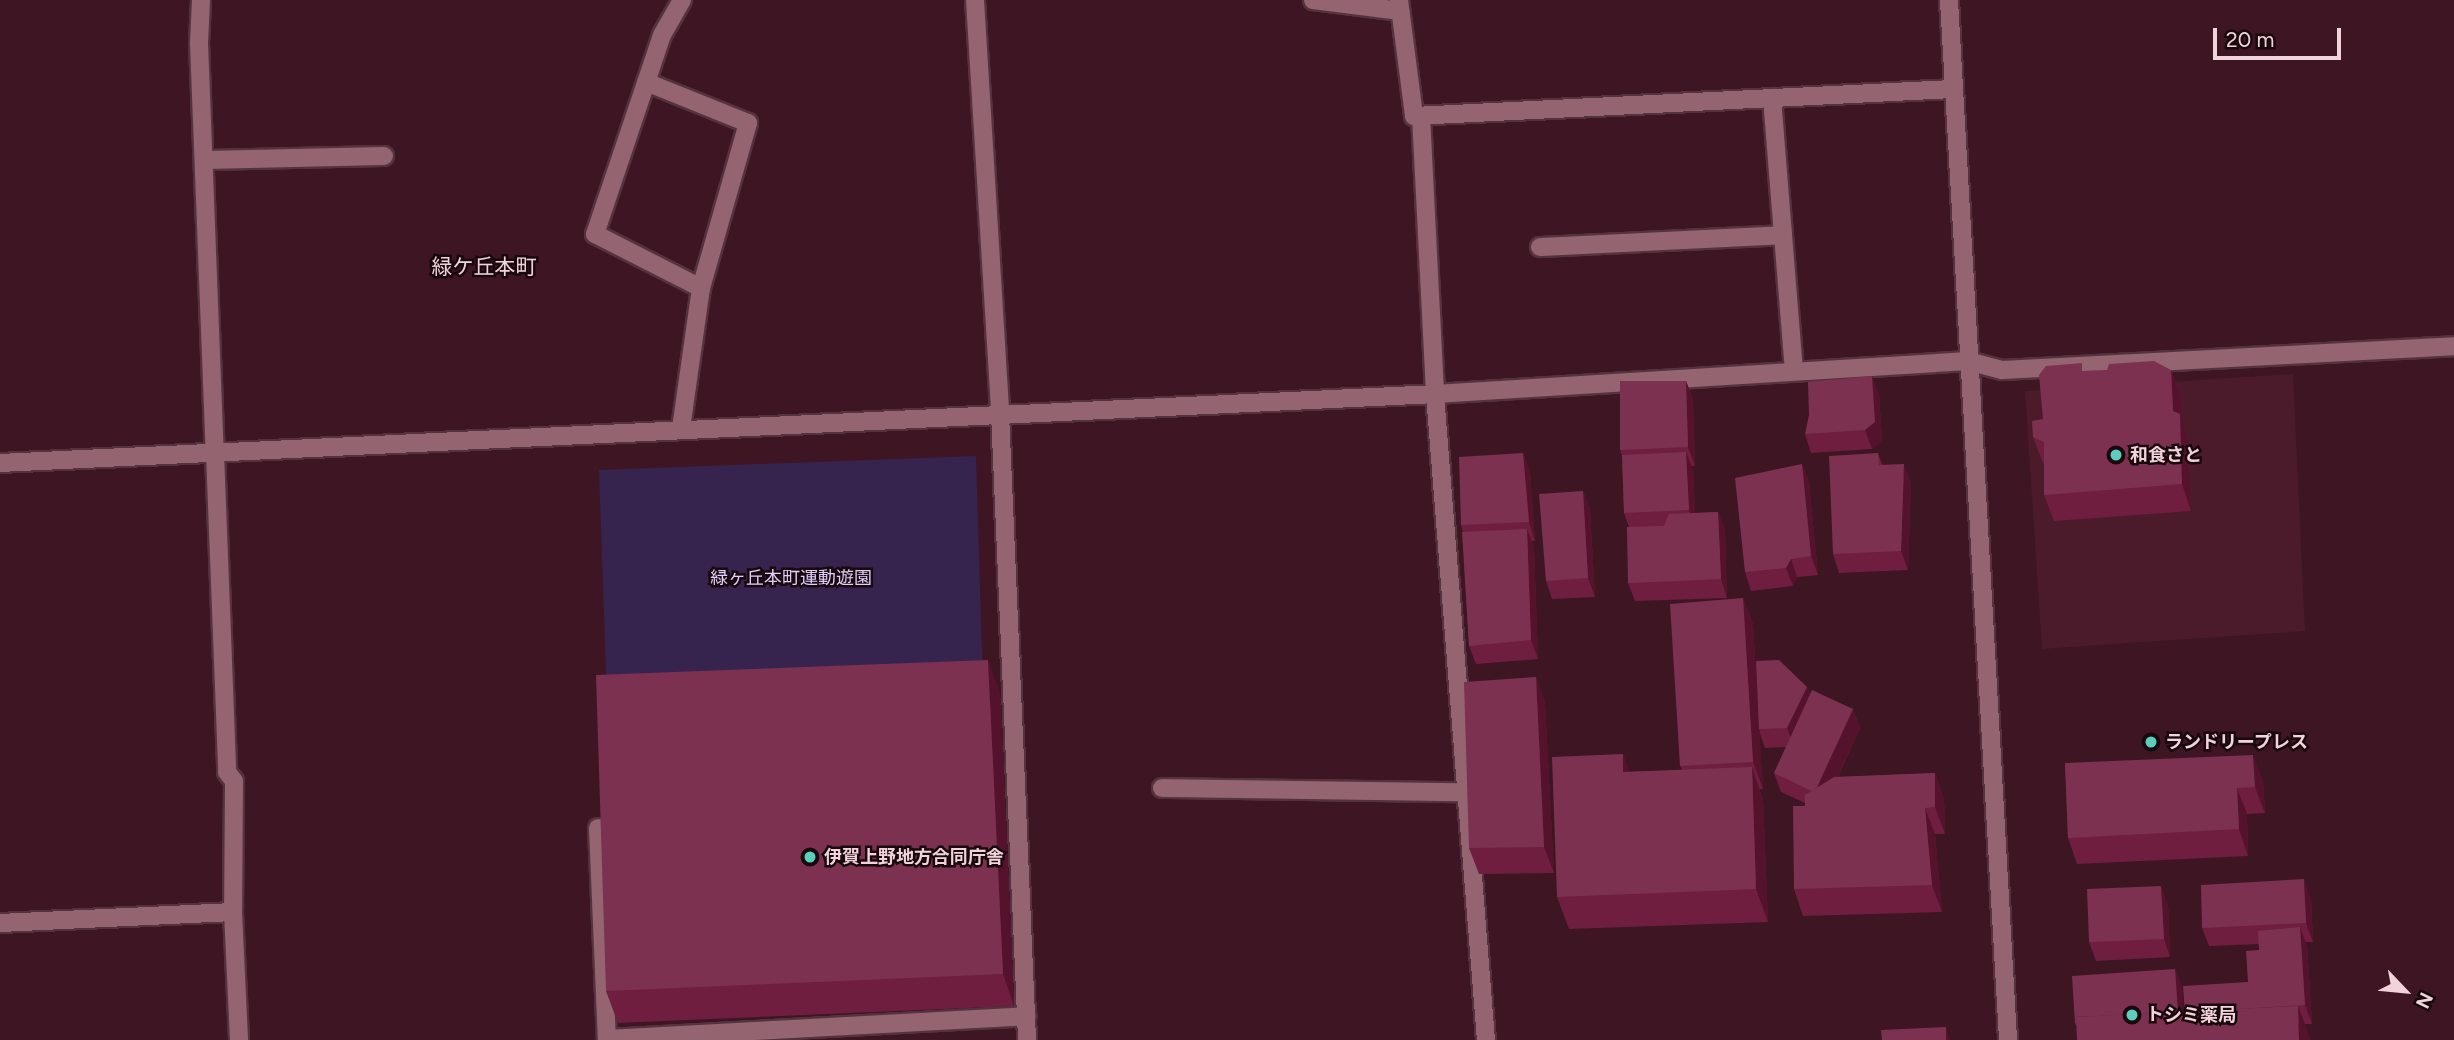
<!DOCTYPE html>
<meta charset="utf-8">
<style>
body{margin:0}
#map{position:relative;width:2454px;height:1040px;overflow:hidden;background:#3d1523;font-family:Figtree,"Noto Sans JP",sans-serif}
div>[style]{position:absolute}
.built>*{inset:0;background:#4b1b2b}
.green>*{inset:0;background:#36244f}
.roads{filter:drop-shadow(2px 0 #54333e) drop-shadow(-2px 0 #54333e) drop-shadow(0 2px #54333e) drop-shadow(0 -2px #54333e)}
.service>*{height:18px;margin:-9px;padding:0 9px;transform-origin:9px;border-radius:9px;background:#946471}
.minor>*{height:18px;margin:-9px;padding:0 9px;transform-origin:9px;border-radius:9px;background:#946471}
.tertiary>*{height:18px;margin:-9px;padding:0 9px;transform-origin:9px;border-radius:9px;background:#946471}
.wall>*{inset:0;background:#6f1e3f}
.shaded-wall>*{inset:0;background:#55122d}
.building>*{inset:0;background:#7d3150}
.dots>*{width:19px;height:19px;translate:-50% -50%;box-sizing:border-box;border:4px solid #19080d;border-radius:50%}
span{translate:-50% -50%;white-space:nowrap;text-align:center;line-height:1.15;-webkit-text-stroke:5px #19080d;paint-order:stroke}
.poi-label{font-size:18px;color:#f1d4db;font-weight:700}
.left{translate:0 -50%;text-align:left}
.park-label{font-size:18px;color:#dfd0fb}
.quarter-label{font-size:21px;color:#f1d4db}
.north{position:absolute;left:2370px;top:956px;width:70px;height:70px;-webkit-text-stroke:5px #19080d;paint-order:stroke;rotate:116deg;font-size:19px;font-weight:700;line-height:28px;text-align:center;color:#f1d4db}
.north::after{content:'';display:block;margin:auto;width:24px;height:32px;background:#f1d4db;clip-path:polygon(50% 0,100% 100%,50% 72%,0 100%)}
.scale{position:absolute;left:2213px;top:28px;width:128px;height:32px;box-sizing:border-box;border:4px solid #f1d4db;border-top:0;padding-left:9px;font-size:21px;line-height:24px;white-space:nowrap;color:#f1d4db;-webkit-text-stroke:5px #19080d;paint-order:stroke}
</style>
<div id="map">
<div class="built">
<div style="clip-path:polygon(2293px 374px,2305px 631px,2042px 649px,2025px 391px)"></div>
</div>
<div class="green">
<div style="clip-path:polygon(976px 456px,983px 687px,607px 701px,599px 470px)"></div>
</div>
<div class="roads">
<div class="service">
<div style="left:682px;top:0;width:40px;rotate:119.7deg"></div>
<div style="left:662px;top:35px;width:210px;rotate:108.6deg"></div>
<div style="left:595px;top:234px;width:119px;rotate:27deg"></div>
<div style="left:646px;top:82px;width:110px;rotate:21.9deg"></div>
<div style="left:748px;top:123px;width:172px;rotate:105.9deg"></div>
<div style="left:701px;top:288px;width:142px;rotate:98.1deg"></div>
<div style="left:1421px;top:116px;width:278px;rotate:87.1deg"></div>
<div style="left:215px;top:453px;width:319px;rotate:87.8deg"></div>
<div style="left:1162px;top:788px;width:305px;rotate:0.8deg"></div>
</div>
<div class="minor">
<div style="left:975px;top:0;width:414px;rotate:86.5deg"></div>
<div style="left:1000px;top:413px;width:628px;rotate:87.53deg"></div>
<div style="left:1313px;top:0;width:88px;rotate:7.2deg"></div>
<div style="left:1399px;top:0;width:117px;rotate:82.6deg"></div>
<div style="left:1414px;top:116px;width:540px;rotate:-2.87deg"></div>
<div style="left:199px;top:43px;width:410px;rotate:87.8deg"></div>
<div style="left:1772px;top:98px;width:274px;rotate:85.4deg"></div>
<div style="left:204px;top:160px;width:180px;rotate:-1.3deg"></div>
<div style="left:1540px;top:247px;width:243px;rotate:-2.8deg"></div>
<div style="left:1435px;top:394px;width:648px;rotate:85.49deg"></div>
<div style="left:0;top:463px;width:1437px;rotate:-2.75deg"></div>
<div style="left:1435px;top:394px;width:534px;rotate:-3.54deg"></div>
<div style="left:1968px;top:361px;width:35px;rotate:15deg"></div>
<div style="left:2002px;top:370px;width:453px;rotate:-3deg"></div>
<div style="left:227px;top:772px;width:11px;rotate:52deg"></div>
<div style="left:234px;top:781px;width:131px;rotate:90.4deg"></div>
<div style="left:598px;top:828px;width:211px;rotate:87.6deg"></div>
<div style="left:607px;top:1039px;width:420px;rotate:-3.1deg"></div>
<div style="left:0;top:923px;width:233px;rotate:-2.7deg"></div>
<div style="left:233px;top:912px;width:128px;rotate:87.3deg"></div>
</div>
<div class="tertiary">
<div style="left:1949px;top:0;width:1042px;rotate:86.75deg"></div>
<div style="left:199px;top:43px;width:43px;rotate:-87.3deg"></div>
</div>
</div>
<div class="wall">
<div style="clip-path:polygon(2171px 370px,2181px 397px,2182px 419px,2189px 441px,2191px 511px,2054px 521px,2044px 495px,2044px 464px,2043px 463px,2033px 437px,2043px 419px,2084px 371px)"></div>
<div style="clip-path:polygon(1686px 381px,1693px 399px,1695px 466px,1691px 466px,1693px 470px,1695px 513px,1718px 512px,1725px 530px,1727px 598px,1635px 601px,1628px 583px,1629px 527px,1624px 513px,1622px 456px,1620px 450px)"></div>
<div style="clip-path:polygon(1879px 394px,1882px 441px,1872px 449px,1811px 453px,1805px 434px)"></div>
<div style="clip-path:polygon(1523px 453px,1530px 472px,1535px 541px,1531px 541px,1534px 547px,1538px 659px,1476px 664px,1469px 646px,1463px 532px,1461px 525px)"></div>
<div style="clip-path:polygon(1878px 453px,1882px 464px,1911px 482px,1908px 570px,1839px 573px,1833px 554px)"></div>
<div style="clip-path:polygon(1802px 464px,1809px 483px,1818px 575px,1797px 577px,1793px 586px,1751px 591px,1745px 572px)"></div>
<div style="clip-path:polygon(1583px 491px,1590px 510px,1595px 597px,1552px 599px,1546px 581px)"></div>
<div style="clip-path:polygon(1743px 598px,1753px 624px,1758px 708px,1807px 687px,1810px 695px,1853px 709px,1860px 728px,1838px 777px,1935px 773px,1944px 799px,1945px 834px,1935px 834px,1942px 912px,1803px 916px,1794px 889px,1805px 803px,1781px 792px,1774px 773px,1786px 747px,1765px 748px,1759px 731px,1763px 789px,1759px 789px,1763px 800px,1768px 922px,1569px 929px,1557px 897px,1623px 754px,1629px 772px,1682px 770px,1680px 766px)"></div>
<div style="clip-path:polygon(1536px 677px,1545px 703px,1554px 873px,1479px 874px,1469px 848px)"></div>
<div style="clip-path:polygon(1000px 692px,1014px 1006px,618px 1023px,606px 991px)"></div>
<div style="clip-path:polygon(2065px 763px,2263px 781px,2265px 813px,2247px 814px,2248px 856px,2077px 864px,2068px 838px)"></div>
<div style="clip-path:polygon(2311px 898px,2313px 942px,2305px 942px,2307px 946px,2312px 1024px,2076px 1026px,2075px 1023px,2175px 969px,2182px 987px,2183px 1012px,2248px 982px,2259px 950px,2259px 944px,2209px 946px,2202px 928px)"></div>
<div style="clip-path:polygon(2168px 904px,2170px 957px,2096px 961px,2089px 942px)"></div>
</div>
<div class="shaded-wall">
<div style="clip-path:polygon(2171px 370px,2181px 397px,2182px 419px,2189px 441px,2191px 511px,2182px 484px,2173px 411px)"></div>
<div style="clip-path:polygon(1872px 376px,1879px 394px,1882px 441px,1872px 449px,1865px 430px)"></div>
<div style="clip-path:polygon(1686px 381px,1693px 399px,1695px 466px,1688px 447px)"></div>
<div style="clip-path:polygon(1686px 452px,1693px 470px,1696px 528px,1689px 510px)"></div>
<div style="clip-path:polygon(1523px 453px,1530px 472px,1535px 541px,1529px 522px)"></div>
<div style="clip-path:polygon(1802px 464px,1809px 483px,1818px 575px,1811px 556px)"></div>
<div style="clip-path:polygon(1904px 464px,1911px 482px,1908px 570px,1901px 551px)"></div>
<div style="clip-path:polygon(1583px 491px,1590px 510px,1595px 597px,1588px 578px)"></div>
<div style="clip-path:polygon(1718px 512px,1725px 530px,1727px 598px,1721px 579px)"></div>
<div style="clip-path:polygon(1527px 529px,1534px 547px,1538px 659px,1531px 640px)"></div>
<div style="clip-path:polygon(1791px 559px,1797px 577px,1793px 586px,1786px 568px)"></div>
<div style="clip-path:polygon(1743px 598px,1753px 624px,1763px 789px,1753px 762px)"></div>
<div style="clip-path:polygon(988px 660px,1000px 692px,1014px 1006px,1003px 974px)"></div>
<div style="clip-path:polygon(1536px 677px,1545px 703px,1554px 873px,1544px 847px)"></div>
<div style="clip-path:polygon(1807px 687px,1814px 705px,1794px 746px,1787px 728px)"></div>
<div style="clip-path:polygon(1853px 709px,1860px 728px,1822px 811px,1815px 792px)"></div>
<div style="clip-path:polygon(1623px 754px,1635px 786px,1623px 772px)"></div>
<div style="clip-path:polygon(2253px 755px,2263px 781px,2265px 813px,2255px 787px)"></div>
<div style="clip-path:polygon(1752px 767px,1763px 800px,1768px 922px,1756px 889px)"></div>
<div style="clip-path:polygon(1935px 773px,1944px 799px,1945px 834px,1935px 807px)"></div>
<div style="clip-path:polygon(2237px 788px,2247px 814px,2248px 856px,2239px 829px)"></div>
<div style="clip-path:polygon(1925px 808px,1935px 834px,1942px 912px,1932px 885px)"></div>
<div style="clip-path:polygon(2304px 879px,2311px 898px,2313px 942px,2306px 923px)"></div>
<div style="clip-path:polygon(2161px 886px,2168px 904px,2170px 957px,2164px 939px)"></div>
<div style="clip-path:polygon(2300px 927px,2307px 946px,2312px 1024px,2305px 1005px)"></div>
<div style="clip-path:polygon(2175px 969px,2182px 987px,2185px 1035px,2178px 1016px)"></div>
<div style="clip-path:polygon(2298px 1006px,2311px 1040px,2299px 1040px)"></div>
<div style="clip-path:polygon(1946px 1027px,1950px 1040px,1946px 1040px)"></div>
</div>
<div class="building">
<div style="clip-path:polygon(2154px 361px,2171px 370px,2173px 411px,2180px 414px,2182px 484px,2044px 495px,2044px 442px,2033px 437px,2032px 421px,2043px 419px,2039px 375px,2046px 366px,2082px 363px,2082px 371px,2107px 370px,2109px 364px)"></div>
<div style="clip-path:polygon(1872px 376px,1875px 422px,1865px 430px,1805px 434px,1809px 415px,1808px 382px)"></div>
<div style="clip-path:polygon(1620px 381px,1686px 381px,1688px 447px,1620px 450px)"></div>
<div style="clip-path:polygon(1686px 452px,1689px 510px,1624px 513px,1622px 455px)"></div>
<div style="clip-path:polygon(1523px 453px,1529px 522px,1461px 525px,1459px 457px)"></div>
<div style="clip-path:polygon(1878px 453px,1879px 465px,1904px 464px,1901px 551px,1833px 554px,1829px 456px)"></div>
<div style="clip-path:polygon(1802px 464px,1811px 556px,1791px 559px,1786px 568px,1745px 572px,1735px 478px)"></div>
<div style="clip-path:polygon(1583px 491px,1588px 578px,1546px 581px,1539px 494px)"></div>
<div style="clip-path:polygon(1718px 512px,1721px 579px,1628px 583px,1627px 527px,1664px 526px,1669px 514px)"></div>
<div style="clip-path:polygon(1527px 529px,1531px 640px,1469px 646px,1462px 532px)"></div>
<div style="clip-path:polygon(1743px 598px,1753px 762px,1680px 766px,1670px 604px)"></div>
<div style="clip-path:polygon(988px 660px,1003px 974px,606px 991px,596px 675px)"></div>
<div style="clip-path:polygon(1779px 660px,1807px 687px,1787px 728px,1759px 729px,1756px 661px)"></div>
<div style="clip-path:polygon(1536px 677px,1544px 847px,1469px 848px,1464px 682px)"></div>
<div style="clip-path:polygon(1812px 690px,1853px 709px,1817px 787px,1812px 791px,1774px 773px)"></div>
<div style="clip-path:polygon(1623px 754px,1623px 772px,1752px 767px,1756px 889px,1557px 897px,1552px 757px)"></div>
<div style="clip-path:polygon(2253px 755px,2255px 787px,2237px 788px,2239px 829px,2068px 838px,2065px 763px)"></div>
<div style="clip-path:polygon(1935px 773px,1935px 807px,1925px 808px,1932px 885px,1794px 889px,1793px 806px,1805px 806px,1805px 795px,1834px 777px)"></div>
<div style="clip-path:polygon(2304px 879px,2306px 923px,2202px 928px,2201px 885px)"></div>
<div style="clip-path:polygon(2161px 886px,2164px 939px,2089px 942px,2087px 889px)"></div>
<div style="clip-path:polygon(2300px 927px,2305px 1005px,2185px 1012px,2183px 986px,2248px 982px,2246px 951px,2259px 950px,2258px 931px)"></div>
<div style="clip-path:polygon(2175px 969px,2178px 1012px,2076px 1017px,2076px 1023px,2075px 1023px,2072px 976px)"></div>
<div style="clip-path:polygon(2298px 1006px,2299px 1040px,2077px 1040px,2076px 1017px)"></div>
<div style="clip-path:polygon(1946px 1027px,1946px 1040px,1882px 1040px,1881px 1030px)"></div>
</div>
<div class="dots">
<div style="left:2116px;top:455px;background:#5bcebc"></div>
<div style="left:2151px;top:742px;background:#5bcebc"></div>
<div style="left:810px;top:857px;background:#5bcebc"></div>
<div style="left:2132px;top:1015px;background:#5bcebc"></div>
</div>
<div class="poi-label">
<span class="left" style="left:2130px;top:455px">和食さと</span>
<span class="left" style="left:2165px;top:742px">ランドリープレス</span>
<span class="left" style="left:824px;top:857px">伊賀上野地方合同庁舎</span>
<span class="left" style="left:2146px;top:1015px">トシミ薬局</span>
</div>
<div class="park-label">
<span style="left:791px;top:578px">緑ヶ丘本町運動遊園</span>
</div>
<div class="quarter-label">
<span style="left:484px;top:267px">緑ケ丘本町</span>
</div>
<div class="north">N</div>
<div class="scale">20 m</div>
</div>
